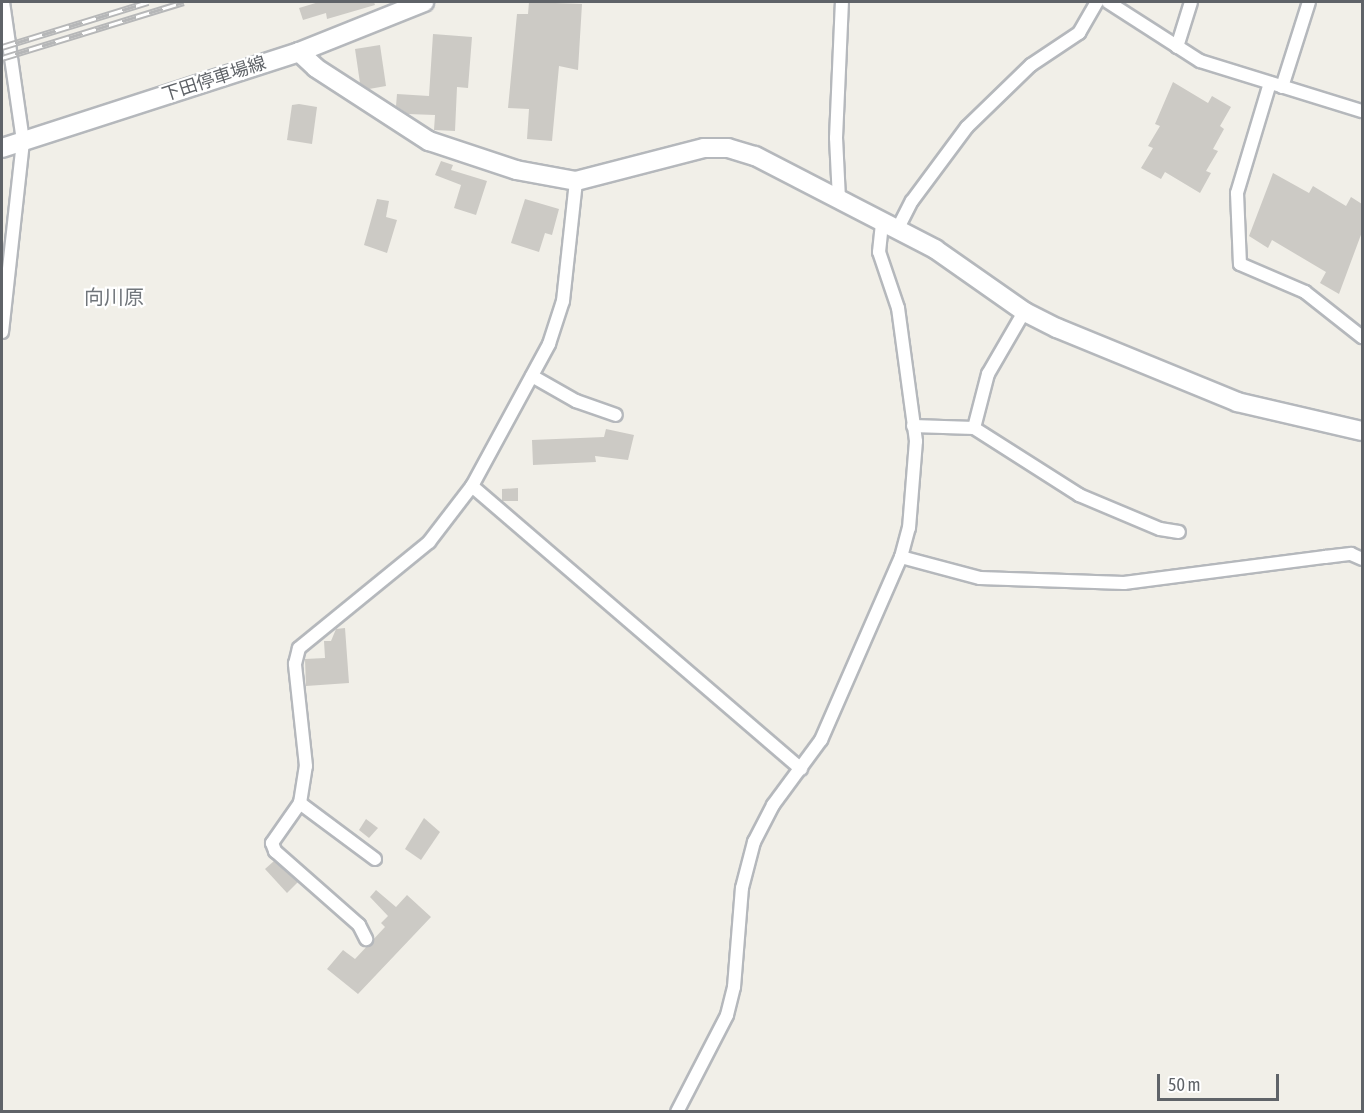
<!DOCTYPE html>
<meta charset="utf-8">
<style>
body{margin:0}
#map{position:relative;width:1364px;height:1113px;overflow:hidden;background:#f1efe8;font-family:"Asap Condensed","Noto Sans JP",sans-serif}
div>[style]{position:absolute}
.building>*{inset:0;background:#cccac5}
.roads{filter:drop-shadow(2px 0 #b5b8bc) drop-shadow(-2px 0 #b5b8bc) drop-shadow(0 2px #b5b8bc) drop-shadow(0 -2px #b5b8bc)}
.street>*{height:12px;margin:-6px;padding:0 6px;transform-origin:6px;border-radius:6px;background:#fff}
.secondary>*{height:18px;margin:-9px;padding:0 9px;transform-origin:9px;border-radius:9px;background:#fff}
.rail>*{height:7px;margin-top:-3.5px;transform-origin:0;background:repeating-linear-gradient(90deg,#fff 0 14px,#b6b7b8 0 28px);box-sizing:border-box;border-block:2px solid #b6b7b8}
span{translate:-50% -50%;white-space:nowrap;text-align:center;line-height:1.15;-webkit-text-stroke:4.5px #fff;paint-order:stroke}
.street-label{font-size:18px;color:#5f6368}
.neighbourhood-label{font-size:20px;color:#70757a}
.frame{position:absolute;inset:0;border:3px solid #5f6368;pointer-events:none}
.scale{position:absolute;left:1157px;top:1074px;width:122px;height:27px;box-sizing:border-box;border:3px solid #5f6368;border-top:0;padding-left:8px;font-size:18px;line-height:21px;white-space:nowrap;color:#5f6368;-webkit-text-stroke:4px #fff;paint-order:stroke}
</style>
<div id="map">
<div class="building">
<div style="clip-path:polygon(319px 2px,374px 2px,375px 5px,327px 19px,326px 13px,303px 20px,299px 8px)"></div>
<div style="clip-path:polygon(529px 2px,582px 4px,578px 70px,559px 66px,552px 141px,527px 139px,529px 109px,508px 108px,517px 14px,528px 14px)"></div>
<div style="clip-path:polygon(433px 34px,472px 37px,468px 88px,457px 87px,455px 131px,434px 130px,435px 115px,408px 114px,396px 106px,397px 94px,429px 96px)"></div>
<div style="clip-path:polygon(380px 45px,386px 86px,369px 89px,360px 83px,355px 49px)"></div>
<div style="clip-path:polygon(1173px 82px,1208px 103px,1212px 96px,1231px 107px,1220px 126px,1224px 129px,1213px 149px,1218px 151px,1206px 171px,1211px 173px,1200px 193px,1165px 172px,1161px 179px,1141px 168px,1153px 148px,1148px 146px,1160px 126px,1155px 124px)"></div>
<div style="clip-path:polygon(299px 104px,317px 107px,312px 144px,287px 140px,292px 105px)"></div>
<div style="clip-path:polygon(441px 161px,453px 165px,451px 170px,487px 181px,476px 215px,454px 208px,461px 185px,435px 175px)"></div>
<div style="clip-path:polygon(1273px 173px,1309px 193px,1313px 186px,1346px 206px,1351px 197px,1362px 204px,1362px 232px,1339px 294px,1320px 283px,1326px 272px,1272px 240px,1268px 248px,1249px 236px)"></div>
<div style="clip-path:polygon(377px 199px,389px 201px,386px 217px,397px 220px,387px 253px,364px 245px)"></div>
<div style="clip-path:polygon(525px 199px,559px 209px,552px 235px,545px 233px,539px 252px,511px 243px)"></div>
<div style="clip-path:polygon(606px 429px,634px 435px,628px 460px,595px 456px,596px 462px,533px 465px,532px 440px,604px 437px)"></div>
<div style="clip-path:polygon(518px 488px,518px 501px,502px 501px,502px 489px)"></div>
<div style="clip-path:polygon(345px 628px,349px 683px,306px 686px,305px 659px,325px 658px,324px 641px,331px 641px,336px 629px)"></div>
<div style="clip-path:polygon(424px 818px,440px 832px,421px 860px,405px 849px)"></div>
<div style="clip-path:polygon(366px 819px,378px 828px,369px 838px,359px 830px)"></div>
<div style="clip-path:polygon(274px 861px,298px 882px,287px 893px,265px 869px)"></div>
<div style="clip-path:polygon(376px 890px,396px 907px,407px 895px,431px 917px,358px 994px,327px 969px,343px 950px,355px 959px,385px 927px,381px 923px,388px 916px,370px 897px)"></div>
</div>
<div class="roads">
<div class="street">
<div style="left:1108px;top:2px;width:109px;rotate:32.7deg"></div>
<div style="left:1200px;top:61px;width:170px;rotate:17.2deg"></div>
<div style="left:1177px;top:47px;width:47px;rotate:-72.7deg"></div>
<div style="left:1270px;top:83px;width:115px;rotate:106.7deg"></div>
<div style="left:1237px;top:193px;width:71px;rotate:87.6deg"></div>
<div style="left:1240px;top:264px;width:71px;rotate:23.3deg"></div>
<div style="left:1305px;top:292px;width:73px;rotate:38.3deg"></div>
<div style="left:1282px;top:87px;width:89px;rotate:-72.4deg"></div>
<div style="left:839px;top:199px;width:61px;rotate:-92.8deg"></div>
<div style="left:836px;top:138px;width:136px;rotate:-87.5deg"></div>
<div style="left:897px;top:230px;width:33px;rotate:-63deg"></div>
<div style="left:912px;top:201px;width:92px;rotate:-53.4deg"></div>
<div style="left:967px;top:127px;width:89px;rotate:-44.1deg"></div>
<div style="left:1031px;top:65px;width:58px;rotate:-33.7deg"></div>
<div style="left:1079px;top:33px;width:36px;rotate:-60deg"></div>
<div style="left:2px;top:332px;width:192px;rotate:-83.7deg"></div>
<div style="left:23px;top:141px;width:140px;rotate:-98.2deg"></div>
<div style="left:532px;top:376px;width:51px;rotate:29.6deg"></div>
<div style="left:576px;top:401px;width:42px;rotate:19.3deg"></div>
<div style="left:913px;top:426px;width:61px;rotate:1.9deg"></div>
<div style="left:974px;top:428px;width:125px;rotate:32.5deg"></div>
<div style="left:1079px;top:495px;width:88px;rotate:22.8deg"></div>
<div style="left:1160px;top:529px;width:19px;rotate:9deg"></div>
<div style="left:974px;top:428px;width:56px;rotate:-75.5deg"></div>
<div style="left:988px;top:374px;width:72px;rotate:-59.9deg"></div>
<div style="left:472px;top:486px;width:434px;rotate:40.7deg"></div>
<div style="left:901px;top:557px;width:82px;rotate:14.9deg"></div>
<div style="left:980px;top:578px;width:144px;rotate:2deg"></div>
<div style="left:1124px;top:583px;width:203px;rotate:-7.4deg"></div>
<div style="left:1325px;top:557px;width:26px;rotate:-7deg"></div>
<div style="left:1351px;top:554px;width:12px;rotate:24deg"></div>
<div style="left:300px;top:803px;width:49px;rotate:125deg"></div>
<div style="left:272px;top:843px;width:9px;rotate:69deg"></div>
<div style="left:275px;top:851px;width:112px;rotate:41.4deg"></div>
<div style="left:359px;top:925px;width:16px;rotate:63deg"></div>
<div style="left:375px;top:859px;width:94px;rotate:-143.3deg"></div>
<div style="left:300px;top:803px;width:37px;rotate:-81deg"></div>
<div style="left:306px;top:766px;width:103px;rotate:-96.2deg"></div>
<div style="left:295px;top:664px;width:16px;rotate:-76deg"></div>
<div style="left:299px;top:648px;width:168px;rotate:-39.2deg"></div>
<div style="left:429px;top:542px;width:71px;rotate:-52.5deg"></div>
<div style="left:472px;top:486px;width:162px;rotate:-61.5deg"></div>
<div style="left:549px;top:344px;width:45px;rotate:-72deg"></div>
<div style="left:563px;top:301px;width:121px;rotate:-83.8deg"></div>
<div style="left:677px;top:1112px;width:109px;rotate:-62.7deg"></div>
<div style="left:727px;top:1015px;width:29px;rotate:-76deg"></div>
<div style="left:734px;top:987px;width:99px;rotate:-85.4deg"></div>
<div style="left:742px;top:888px;width:48px;rotate:-75.4deg"></div>
<div style="left:754px;top:842px;width:42px;rotate:-62.8deg"></div>
<div style="left:773px;top:805px;width:81px;rotate:-53.6deg"></div>
<div style="left:821px;top:740px;width:200px;rotate:-66.4deg"></div>
<div style="left:901px;top:557px;width:30px;rotate:-75deg"></div>
<div style="left:909px;top:528px;width:87px;rotate:-85.4deg"></div>
<div style="left:916px;top:441px;width:134px;rotate:-97.7deg"></div>
<div style="left:898px;top:308px;width:59px;rotate:-108.7deg"></div>
<div style="left:879px;top:252px;width:29px;rotate:-84deg"></div>
</div>
<div class="secondary">
<div style="left:299px;top:52px;width:23px;rotate:43deg"></div>
<div style="left:316px;top:68px;width:135px;rotate:32.9deg"></div>
<div style="left:429px;top:141px;width:92px;rotate:18.4deg"></div>
<div style="left:516px;top:170px;width:61px;rotate:10.4deg"></div>
<div style="left:576px;top:181px;width:132px;rotate:-14.5deg"></div>
<div style="left:704px;top:148px;width:24px"></div>
<div style="left:728px;top:148px;width:28px;rotate:17deg"></div>
<div style="left:755px;top:156px;width:203px;rotate:27.3deg"></div>
<div style="left:935px;top:249px;width:110px;rotate:35deg"></div>
<div style="left:1025px;top:312px;width:36px;rotate:27deg"></div>
<div style="left:1057px;top:328px;width:195px;rotate:22.3deg"></div>
<div style="left:1237px;top:402px;width:128px;rotate:13.1deg"></div>
<div style="left:2px;top:148px;width:312px;rotate:-17.9deg"></div>
<div style="left:299px;top:52px;width:135px;rotate:-21.8deg"></div>
</div>
</div>
<div class="rail">
<div style="left:2px;top:47px;width:153px;rotate:-17.1deg"></div>
<div style="left:2px;top:58px;width:190px;rotate:-17.1deg"></div>
</div>
<div class="street-label">
<span style="left:214px;top:79px;rotate:-18deg">下田停車場線</span>
</div>
<div class="neighbourhood-label">
<span style="left:114px;top:296px">向川原</span>
</div>
<div class="frame"></div>
<div class="scale">50 m</div>
</div>
